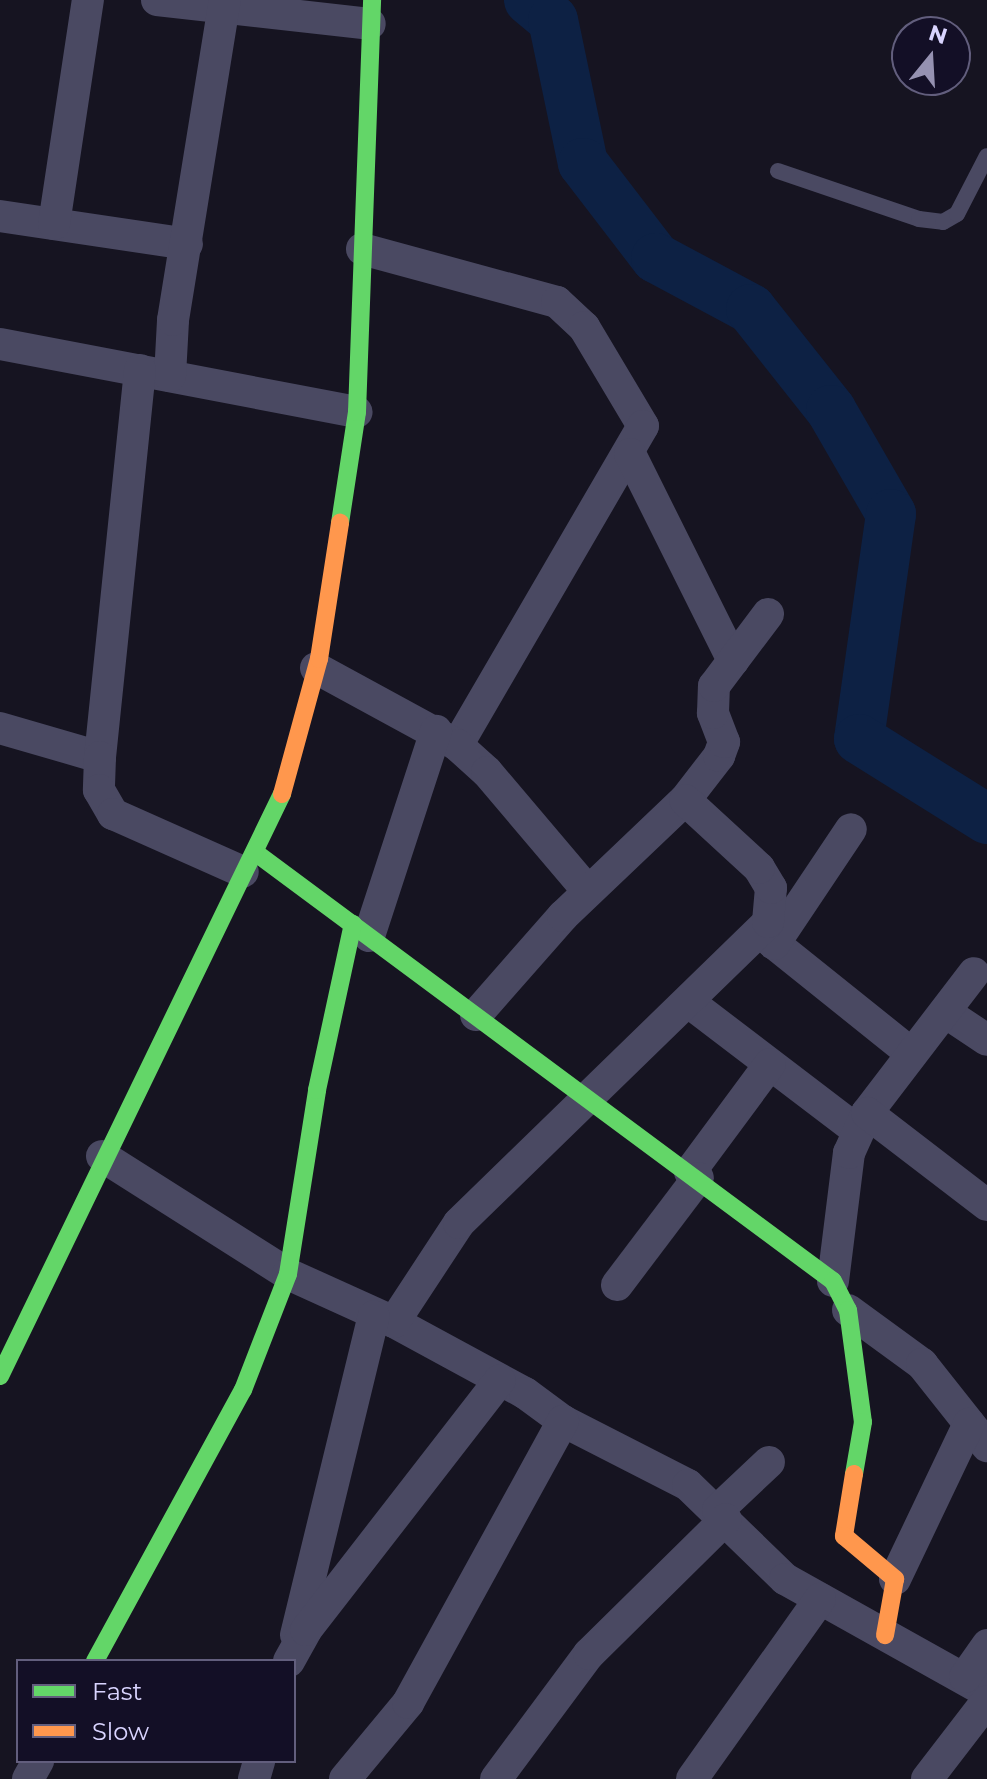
<!DOCTYPE html>
<style>
body{margin:0}
#map{position:relative;width:987px;height:1779px;overflow:hidden;background:#161421;font-family:Montserrat,sans-serif}
div>[style]{position:absolute}
.river>*{height:50px;margin:-25px;padding:0 25px;transform-origin:25px;border-radius:25px;background:#0d2144}
.lane>*{height:16px;margin:-8px;padding:0 8px;transform-origin:8px;border-radius:8px;background:#4a4962}
.street>*{height:32px;margin:-16px;padding:0 16px;transform-origin:16px;border-radius:16px;background:#4a4962}
.fast>*{height:18px;margin:-9px;padding:0 9px;transform-origin:9px;border-radius:9px;background:#63d668}
.slow>*{height:18px;margin:-9px;padding:0 9px;transform-origin:9px;border-radius:9px;background:#ff974d}
span{translate:-50% -50%;white-space:nowrap;text-align:center;line-height:1.15;-webkit-text-stroke:6px #130f26;paint-order:stroke}
.legend{position:absolute;left:16px;top:1659px;width:280px;height:104px;box-sizing:border-box;background:#130f26;border:2px solid #625e7d;margin:0;padding:10px 14px;list-style:none;font-size:24px;color:#d9d4ff}
.legend li{display:flex;align-items:center;gap:16px;height:40px}
.legend b{width:40px;border:2px solid #625e7d}
.north{position:absolute;left:891px;top:16px;width:80px;height:80px;box-sizing:border-box;background:#130f26;border:2px solid #625e7d;border-radius:50%;rotate:18deg;font-size:22px;font-weight:700;line-height:32px;text-align:center;color:#d9d4ff}
.north::after{content:'';display:block;margin:auto;width:28px;height:36px;background:#9591b1;clip-path:polygon(50% 0,100% 100%,50% 72%,0 100%)}
</style>
<div id="map">
<div class="river">
<div style="left:529px;top:0;width:31px;rotate:40deg"></div>
<div style="left:553px;top:20px;width:146px;rotate:78.2deg"></div>
<div style="left:583px;top:163px;width:120px;rotate:52.5deg"></div>
<div style="left:656px;top:258px;width:108px;rotate:28.2deg"></div>
<div style="left:751px;top:309px;width:129px;rotate:51.6deg"></div>
<div style="left:831px;top:410px;width:120px;rotate:60deg"></div>
<div style="left:891px;top:514px;width:227px;rotate:98.1deg"></div>
<div style="left:859px;top:739px;width:151px;rotate:32deg"></div>
</div>
<div class="lane">
<div style="left:778px;top:171px;width:149px;rotate:18.8deg"></div>
<div style="left:919px;top:219px;width:24px;rotate:7deg"></div>
<div style="left:943px;top:222px;width:16px;rotate:-30deg"></div>
<div style="left:957px;top:214px;width:65px;rotate:-62.7deg"></div>
</div>
<div class="street">
<div style="left:157px;top:0;width:214px;rotate:6.4deg"></div>
<div style="left:0;top:216px;width:189px;rotate:8.5deg"></div>
<div style="left:54px;top:224px;width:227px;rotate:-81.4deg"></div>
<div style="left:362px;top:249px;width:202px;rotate:15.2deg"></div>
<div style="left:557px;top:302px;width:37px;rotate:43deg"></div>
<div style="left:584px;top:327px;width:115px;rotate:59.2deg"></div>
<div style="left:643px;top:426px;width:369px;rotate:120.2deg"></div>
<div style="left:0;top:344px;width:363px;rotate:10.8deg"></div>
<div style="left:170px;top:376px;width:56px;rotate:-86.9deg"></div>
<div style="left:173px;top:320px;width:324px;rotate:-80.8deg"></div>
<div style="left:630px;top:454px;width:231px;rotate:63.5deg"></div>
<div style="left:316px;top:668px;width:161px;rotate:28.6deg"></div>
<div style="left:457px;top:745px;width:40px;rotate:42deg"></div>
<div style="left:487px;top:772px;width:156px;rotate:49.7deg"></div>
<div style="left:0;top:728px;width:104px;rotate:16.2deg"></div>
<div style="left:100px;top:757px;width:389px;rotate:-84.1deg"></div>
<div style="left:100px;top:757px;width:33px;rotate:92deg"></div>
<div style="left:99px;top:790px;width:28px;rotate:60deg"></div>
<div style="left:113px;top:814px;width:142px;rotate:24deg"></div>
<div style="left:761px;top:933px;width:193px;rotate:38.7deg"></div>
<div style="left:369px;top:936px;width:216px;rotate:-71.9deg"></div>
<div style="left:774px;top:944px;width:138px;rotate:-56.2deg"></div>
<div style="left:690px;top:1003px;width:211px;rotate:37.3deg"></div>
<div style="left:945px;top:1012px;width:50px;rotate:33.7deg"></div>
<div style="left:476px;top:1015px;width:132px;rotate:-48.7deg"></div>
<div style="left:563px;top:916px;width:168px;rotate:-43.6deg"></div>
<div style="left:685px;top:800px;width:56px;rotate:-52.3deg"></div>
<div style="left:719px;top:756px;width:15px;rotate:-70deg"></div>
<div style="left:724px;top:742px;width:31px;rotate:-111deg"></div>
<div style="left:713px;top:713px;width:27px;rotate:-88deg"></div>
<div style="left:714px;top:686px;width:90px;rotate:-53.1deg"></div>
<div style="left:867px;top:1113px;width:176px;rotate:-52.6deg"></div>
<div style="left:102px;top:1156px;width:220px;rotate:32.4deg"></div>
<div style="left:288px;top:1274px;width:116px;rotate:24.4deg"></div>
<div style="left:394px;top:1322px;width:149px;rotate:28.5deg"></div>
<div style="left:525px;top:1393px;width:47px;rotate:36.4deg"></div>
<div style="left:563px;top:1421px;width:140px;rotate:27.1deg"></div>
<div style="left:688px;top:1485px;width:135px;rotate:44.1deg"></div>
<div style="left:785px;top:1579px;width:231px;rotate:29.2deg"></div>
<div style="left:690px;top:1172px;width:134px;rotate:-53.5deg"></div>
<div style="left:833px;top:1281px;width:129px;rotate:-82.9deg"></div>
<div style="left:849px;top:1153px;width:44px;rotate:-65.8deg"></div>
<div style="left:867px;top:1113px;width:151px;rotate:37.5deg"></div>
<div style="left:617px;top:1285px;width:134px;rotate:-52.9deg"></div>
<div style="left:848px;top:1310px;width:92px;rotate:36.1deg"></div>
<div style="left:922px;top:1364px;width:105px;rotate:51.6deg"></div>
<div style="left:394px;top:1322px;width:118px;rotate:-56.7deg"></div>
<div style="left:459px;top:1223px;width:431px;rotate:-44.2deg"></div>
<div style="left:768px;top:922px;width:34px;rotate:-85deg"></div>
<div style="left:771px;top:888px;width:23px;rotate:-121deg"></div>
<div style="left:759px;top:868px;width:100px;rotate:-137.4deg"></div>
<div style="left:718px;top:1510px;width:70px;rotate:-43.3deg"></div>
<div style="left:895px;top:1579px;width:172px;rotate:-64.5deg"></div>
<div style="left:296px;top:1635px;width:328px;rotate:-76.3deg"></div>
<div style="left:289px;top:1661px;width:35px;rotate:-61deg"></div>
<div style="left:306px;top:1630px;width:316px;rotate:-52.2deg"></div>
<div style="left:965px;top:1677px;width:39px;rotate:-55deg"></div>
<div style="left:28px;top:1779px;width:21px;rotate:-61deg"></div>
<div style="left:254px;top:1779px;width:19px;rotate:-74deg"></div>
<div style="left:345px;top:1779px;width:99px;rotate:-50.3deg"></div>
<div style="left:408px;top:1703px;width:322px;rotate:-61.2deg"></div>
<div style="left:496px;top:1779px;width:156px;rotate:-53.4deg"></div>
<div style="left:589px;top:1654px;width:192px;rotate:-44.6deg"></div>
<div style="left:692px;top:1779px;width:221px;rotate:-54.6deg"></div>
<div style="left:927px;top:1779px;width:98px;rotate:-52.4deg"></div>
</div>
<div class="fast">
<div style="left:340px;top:523px;width:112px;rotate:-81.3deg"></div>
<div style="left:357px;top:412px;width:412px;rotate:-87.9deg"></div>
<div style="left:256px;top:853px;width:718px;rotate:36.57deg"></div>
<div style="left:833px;top:1281px;width:33px;rotate:63deg"></div>
<div style="left:848px;top:1310px;width:113px;rotate:82.4deg"></div>
<div style="left:863px;top:1422px;width:53px;rotate:99.8deg"></div>
<div style="left:0;top:1376px;width:647px;rotate:-64.15deg"></div>
<div style="left:95px;top:1661px;width:309px;rotate:-61.4deg"></div>
<div style="left:243px;top:1390px;width:124px;rotate:-68.8deg"></div>
<div style="left:288px;top:1274px;width:186px;rotate:-81deg"></div>
<div style="left:317px;top:1090px;width:170px;rotate:-77.8deg"></div>
</div>
<div class="slow">
<div style="left:282px;top:794px;width:140px;rotate:-74.7deg"></div>
<div style="left:319px;top:659px;width:138px;rotate:-81.2deg"></div>
<div style="left:854px;top:1474px;width:63px;rotate:99.2deg"></div>
<div style="left:844px;top:1536px;width:67px;rotate:40.1deg"></div>
<div style="left:895px;top:1579px;width:57px;rotate:100.1deg"></div>
</div>
<ul class="legend">
<li><b style="height:10px;background:#63d668"></b>Fast</li>
<li><b style="height:10px;background:#ff974d"></b>Slow</li>
</ul>
<div class="north">N</div>
</div>
